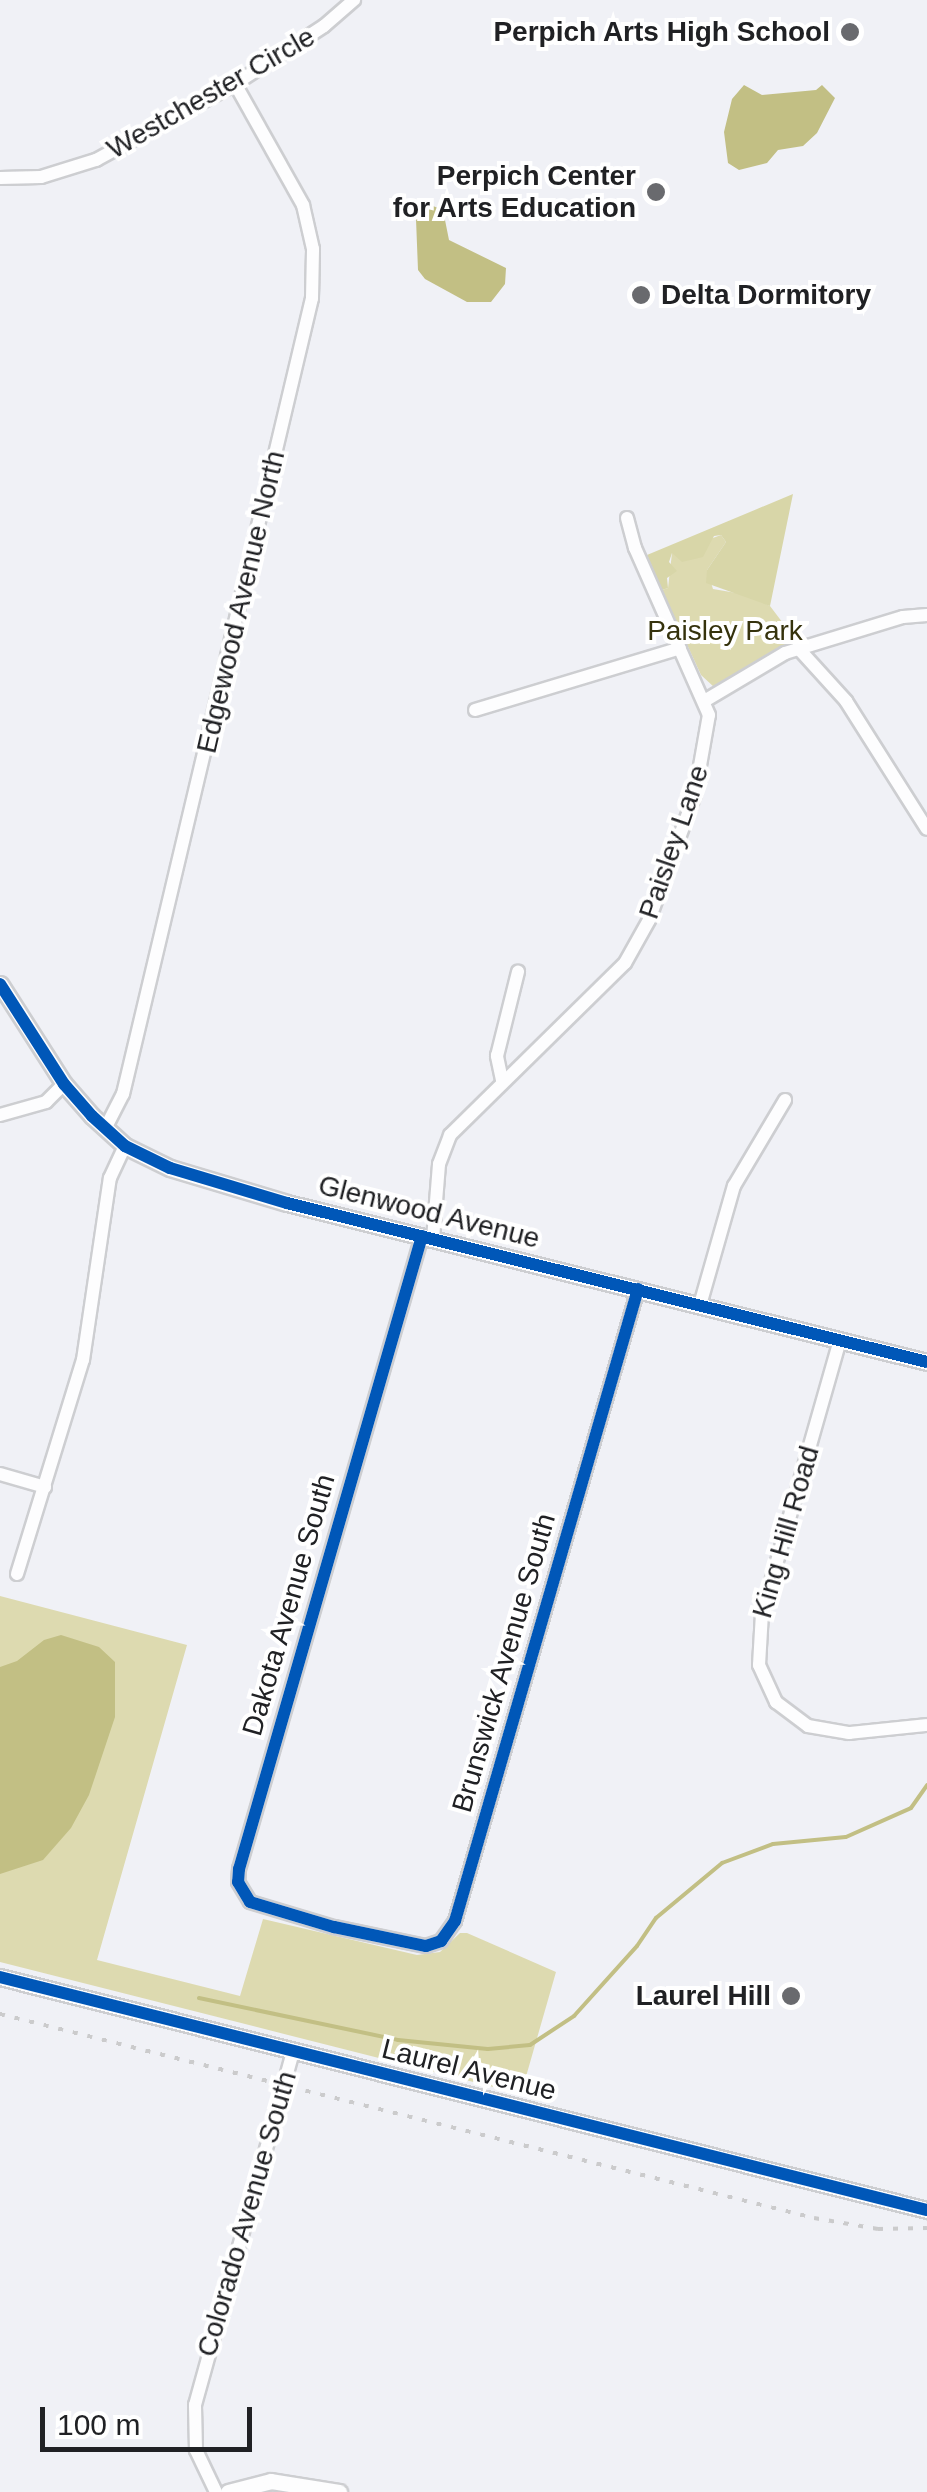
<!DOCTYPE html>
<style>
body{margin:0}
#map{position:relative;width:927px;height:2492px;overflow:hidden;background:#f0f1f6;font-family:Arial,sans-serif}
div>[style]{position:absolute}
.green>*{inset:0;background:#dddab0}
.forest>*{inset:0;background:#d8d6a8}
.water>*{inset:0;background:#c2bf84}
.stream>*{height:4px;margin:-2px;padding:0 2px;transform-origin:2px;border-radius:2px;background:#c2bf84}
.roads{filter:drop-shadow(2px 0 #cdced1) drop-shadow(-2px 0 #cdced1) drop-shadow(0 2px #cdced1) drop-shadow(0 -2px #cdced1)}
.minor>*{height:12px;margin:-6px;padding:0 6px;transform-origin:6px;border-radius:6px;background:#fdfdfe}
.tertiary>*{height:15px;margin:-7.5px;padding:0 7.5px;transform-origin:7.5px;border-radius:7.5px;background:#fdfdfe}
.rail>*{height:4px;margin-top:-2px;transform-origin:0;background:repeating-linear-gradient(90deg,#cbcbcc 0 5px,transparent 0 15px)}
.cycleway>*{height:12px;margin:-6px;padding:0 6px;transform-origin:6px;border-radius:6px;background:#0057b8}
.dots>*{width:28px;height:28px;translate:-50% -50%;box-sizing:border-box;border:5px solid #fff;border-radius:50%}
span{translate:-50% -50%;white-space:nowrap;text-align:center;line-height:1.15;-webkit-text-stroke:8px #fff;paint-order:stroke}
.poi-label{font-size:28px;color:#202124;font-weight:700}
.right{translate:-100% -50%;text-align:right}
.left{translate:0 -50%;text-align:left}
.street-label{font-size:28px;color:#202124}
.park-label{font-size:28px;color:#35320c}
.scale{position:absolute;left:40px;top:2407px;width:212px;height:45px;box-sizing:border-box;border:5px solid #202124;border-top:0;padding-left:12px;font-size:30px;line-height:35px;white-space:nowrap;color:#202124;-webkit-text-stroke:8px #fff;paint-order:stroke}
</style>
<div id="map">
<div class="green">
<div style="clip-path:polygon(721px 535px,726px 542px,707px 570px,713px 589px,748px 595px,770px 606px,795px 639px,714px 687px,701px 675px,662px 590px,668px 588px,672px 553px)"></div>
<div style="clip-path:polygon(0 1596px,187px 1645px,97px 1960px,240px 1996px,263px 1919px,417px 1955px,440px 1952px,460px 1933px,467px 1933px,556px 1972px,521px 2094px,0 1962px)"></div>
</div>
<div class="forest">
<div style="clip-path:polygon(793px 494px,770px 606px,706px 583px,707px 570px,726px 542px,721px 535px,714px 536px,703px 557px,682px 562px,672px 553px,669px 562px,677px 571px,667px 578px,668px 588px,662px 590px,647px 555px)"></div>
</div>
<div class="water">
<div style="clip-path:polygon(744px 85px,762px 95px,816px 90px,822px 85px,835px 98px,817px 133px,803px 146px,778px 150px,767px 163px,739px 170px,728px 163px,724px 132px,732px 99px)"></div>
<div style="clip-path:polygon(433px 206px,443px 210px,449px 240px,506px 268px,505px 284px,491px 302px,467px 302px,425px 279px,418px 270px,416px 219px,422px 208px)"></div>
<div style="clip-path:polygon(61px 1635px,99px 1647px,115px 1662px,115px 1717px,89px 1795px,71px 1828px,43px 1860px,0 1874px,0 1667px,17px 1661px,44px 1640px)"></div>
</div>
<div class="stream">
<div style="left:199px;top:1998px;width:203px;rotate:11.9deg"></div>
<div style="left:398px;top:2040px;width:90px;rotate:5.7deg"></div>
<div style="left:488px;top:2049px;width:42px;rotate:-5.4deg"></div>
<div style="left:530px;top:2045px;width:53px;rotate:-33.4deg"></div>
<div style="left:574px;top:2016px;width:94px;rotate:-48deg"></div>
<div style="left:637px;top:1946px;width:34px;rotate:-56deg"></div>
<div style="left:656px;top:1918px;width:86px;rotate:-39.8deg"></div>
<div style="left:722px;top:1863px;width:54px;rotate:-20.4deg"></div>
<div style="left:773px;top:1844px;width:73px;rotate:-5.5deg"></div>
<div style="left:846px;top:1837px;width:71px;rotate:-24deg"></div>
<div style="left:911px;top:1808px;width:28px;rotate:-55deg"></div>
</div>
<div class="roads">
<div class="minor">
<div style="left:0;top:178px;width:41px;rotate:-1.4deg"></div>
<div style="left:41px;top:177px;width:58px;rotate:-17.2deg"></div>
<div style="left:96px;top:160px;width:158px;rotate:-28.7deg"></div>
<div style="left:235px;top:84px;width:106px;rotate:-33.1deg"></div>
<div style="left:324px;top:26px;width:40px;rotate:-41deg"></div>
<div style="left:798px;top:648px;width:72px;rotate:47.8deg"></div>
<div style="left:846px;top:701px;width:151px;rotate:57.7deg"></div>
<div style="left:706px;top:700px;width:92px;rotate:-30.7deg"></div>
<div style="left:785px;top:653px;width:123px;rotate:-17deg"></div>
<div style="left:903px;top:617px;width:24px;rotate:-5deg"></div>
<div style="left:475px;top:710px;width:214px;rotate:-16.8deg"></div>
<div style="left:502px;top:1080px;width:25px;rotate:-102deg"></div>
<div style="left:497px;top:1056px;width:87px;rotate:-76deg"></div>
<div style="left:0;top:1115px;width:48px;rotate:-15.8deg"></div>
<div style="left:46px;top:1102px;width:25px;rotate:-45deg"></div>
<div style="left:105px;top:1129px;width:39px;rotate:-63deg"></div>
<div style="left:123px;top:1094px;width:818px;rotate:-76.64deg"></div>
<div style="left:312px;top:298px;width:49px;rotate:-88.8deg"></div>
<div style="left:313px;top:249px;width:45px;rotate:-102.8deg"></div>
<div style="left:303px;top:205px;width:139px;rotate:-119.3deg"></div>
<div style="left:422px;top:1236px;width:659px;rotate:106.12deg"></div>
<div style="left:239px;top:1869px;width:13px;rotate:94deg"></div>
<div style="left:238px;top:1882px;width:23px;rotate:59deg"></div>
<div style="left:250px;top:1902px;width:88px;rotate:16.6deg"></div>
<div style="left:334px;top:1927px;width:94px;rotate:11.7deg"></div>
<div style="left:426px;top:1946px;width:16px;rotate:-18deg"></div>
<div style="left:441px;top:1941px;width:24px;rotate:-55deg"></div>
<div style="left:455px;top:1921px;width:658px;rotate:-73.85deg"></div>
<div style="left:433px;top:1239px;width:75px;rotate:-85.4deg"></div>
<div style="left:439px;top:1164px;width:31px;rotate:-69deg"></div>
<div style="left:450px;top:1135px;width:245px;rotate:-44.5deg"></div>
<div style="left:625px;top:963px;width:49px;rotate:-60.8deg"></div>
<div style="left:649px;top:920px;width:134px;rotate:-69.9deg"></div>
<div style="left:695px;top:794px;width:80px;rotate:-80deg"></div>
<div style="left:709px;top:715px;width:183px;rotate:-113.9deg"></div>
<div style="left:635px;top:548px;width:31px;rotate:-105deg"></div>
<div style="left:700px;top:1305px;width:124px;rotate:-74.1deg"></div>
<div style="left:734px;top:1186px;width:100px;rotate:-59.3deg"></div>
<div style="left:840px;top:1340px;width:284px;rotate:105.9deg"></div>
<div style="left:762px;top:1613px;width:52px;rotate:93.3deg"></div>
<div style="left:759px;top:1665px;width:41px;rotate:65.3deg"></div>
<div style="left:776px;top:1702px;width:40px;rotate:37deg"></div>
<div style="left:808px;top:1726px;width:42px;rotate:9.7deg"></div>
<div style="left:849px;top:1733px;width:78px;rotate:-5.9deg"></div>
<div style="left:0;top:1474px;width:47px;rotate:16.1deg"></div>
<div style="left:17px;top:1574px;width:224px;rotate:-72.9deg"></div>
<div style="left:83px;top:1360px;width:184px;rotate:-81.6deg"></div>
<div style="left:110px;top:1178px;width:35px;rotate:-65deg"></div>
<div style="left:216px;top:2492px;width:47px;rotate:-115.5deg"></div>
<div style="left:196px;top:2450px;width:45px;rotate:-91.3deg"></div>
<div style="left:195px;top:2405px;width:366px;rotate:-74.5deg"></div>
</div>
<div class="tertiary">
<div style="left:0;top:984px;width:119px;rotate:57.4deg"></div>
<div style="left:64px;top:1084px;width:43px;rotate:48.8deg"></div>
<div style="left:92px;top:1116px;width:45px;rotate:42.3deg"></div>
<div style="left:125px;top:1146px;width:50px;rotate:26.1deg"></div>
<div style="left:170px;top:1168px;width:122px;rotate:16.7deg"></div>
<div style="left:287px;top:1203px;width:659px;rotate:13.95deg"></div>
<div style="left:0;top:1977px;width:956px;rotate:14.11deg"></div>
<div style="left:228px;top:2492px;width:44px;rotate:-14.3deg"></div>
<div style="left:271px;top:2481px;width:69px;rotate:9.2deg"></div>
</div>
</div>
<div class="rail">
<div style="left:0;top:2014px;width:839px;rotate:14.07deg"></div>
<div style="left:814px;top:2218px;width:65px;rotate:9.8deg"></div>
<div style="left:878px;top:2229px;width:49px;rotate:-1.2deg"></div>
</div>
<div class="cycleway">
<div style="left:0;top:984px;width:119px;rotate:57.4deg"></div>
<div style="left:64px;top:1084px;width:43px;rotate:48.8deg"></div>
<div style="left:92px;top:1116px;width:45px;rotate:42.3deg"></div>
<div style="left:125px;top:1146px;width:50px;rotate:26.1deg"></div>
<div style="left:170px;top:1168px;width:122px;rotate:16.7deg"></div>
<div style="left:287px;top:1203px;width:659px;rotate:13.95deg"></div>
<div style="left:422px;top:1236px;width:659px;rotate:106.12deg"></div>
<div style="left:239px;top:1869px;width:13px;rotate:94deg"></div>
<div style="left:238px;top:1882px;width:23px;rotate:59deg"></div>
<div style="left:250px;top:1902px;width:88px;rotate:16.6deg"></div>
<div style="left:334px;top:1927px;width:94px;rotate:11.7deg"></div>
<div style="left:426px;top:1946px;width:16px;rotate:-18deg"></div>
<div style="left:441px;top:1941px;width:24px;rotate:-55deg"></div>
<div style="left:455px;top:1921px;width:658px;rotate:-73.85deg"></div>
<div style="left:0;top:1977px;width:956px;rotate:14.11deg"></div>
</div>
<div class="dots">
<div style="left:850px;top:32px;background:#696a6e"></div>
<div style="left:656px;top:192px;background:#696a6e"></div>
<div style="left:641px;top:295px;background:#696a6e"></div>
<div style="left:791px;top:1996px;background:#696a6e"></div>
</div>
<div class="poi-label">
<span class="right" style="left:830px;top:32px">Perpich Arts High School</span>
<span class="right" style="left:636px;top:192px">Perpich Center<br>for Arts Education</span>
<span class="left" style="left:661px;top:295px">Delta Dormitory</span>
<span class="right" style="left:771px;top:1996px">Laurel Hill</span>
</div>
<div class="street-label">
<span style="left:211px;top:93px;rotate:-30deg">Westchester Circle</span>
<span style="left:241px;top:602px;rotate:-77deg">Edgewood Avenue North</span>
<span style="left:674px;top:842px;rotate:-71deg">Paisley Lane</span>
<span style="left:429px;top:1212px;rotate:14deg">Glenwood Avenue</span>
<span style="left:786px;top:1532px;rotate:-74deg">King Hill Road</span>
<span style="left:289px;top:1605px;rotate:-74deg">Dakota Avenue South</span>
<span style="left:504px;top:1663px;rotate:-74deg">Brunswick Avenue South</span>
<span style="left:469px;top:2070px;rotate:14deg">Laurel Avenue</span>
<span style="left:247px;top:2214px;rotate:-74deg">Colorado Avenue South</span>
</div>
<div class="park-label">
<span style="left:725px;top:631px">Paisley Park</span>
</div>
<div class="scale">100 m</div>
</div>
